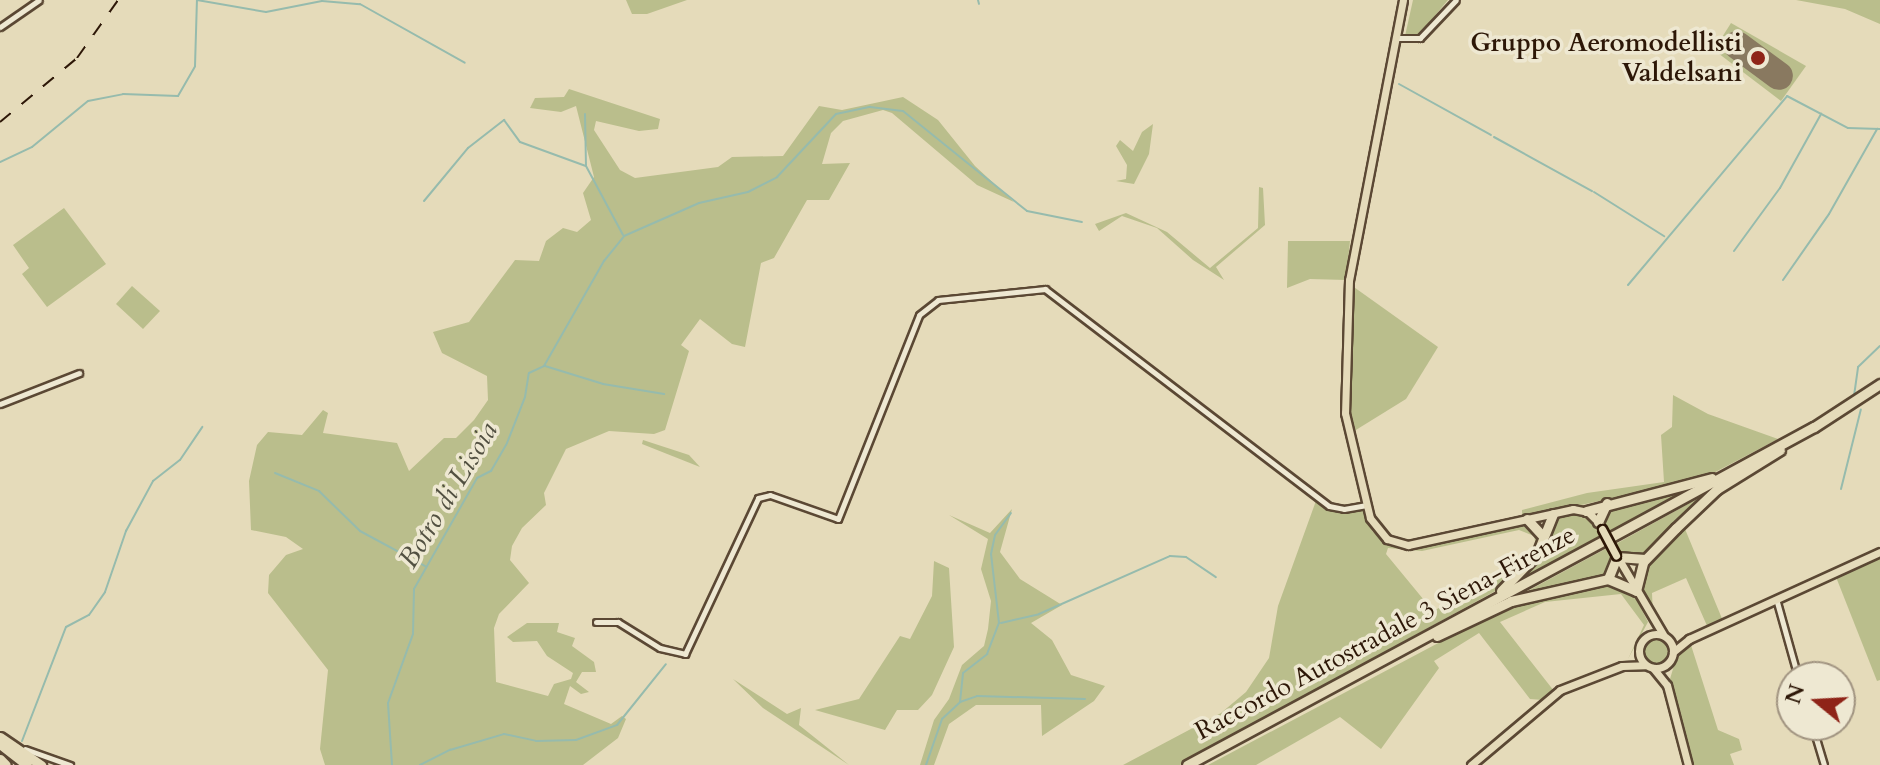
<!DOCTYPE html>
<style>
body{margin:0}
#map{position:relative;width:1880px;height:765px;overflow:hidden;background:#e5dbba;font-family:Cardo,serif}
div>[style]{position:absolute}
.green>*{inset:0;background:#babe8c}
.round{border-radius:50%}
.stream>*{height:2px;margin:-1px;padding:0 1px;transform-origin:1px;border-radius:1px;background:#96bbad}
.runway>*{height:28px;margin:-14px;padding:0 14px;transform-origin:14px;border-radius:14px;background:#897960}
.roads{filter:drop-shadow(2px 0 #5b4834) drop-shadow(-2px 0 #5b4834) drop-shadow(0 2px #5b4834) drop-shadow(0 -2px #5b4834)}
.minor>*{height:5px;margin:-2.5px;padding:0 2.5px;transform-origin:2.5px;border-radius:2.5px;background:#eee8d2}
.major>*{height:7px;margin:-3.5px;padding:0 3.5px;transform-origin:3.5px;border-radius:3.5px;background:#e5dbba}
.major>.ring{margin:-3.5px;padding:0;box-sizing:content-box;background:none;border:7px solid #e5dbba;border-radius:50%}
.highway>*{height:9px;margin:-4.5px;padding:0 4.5px;transform-origin:4.5px;border-radius:4.5px;background:#e5dbba}
.rail>*{height:2px;margin-top:-1px;transform-origin:0;background:repeating-linear-gradient(90deg,#2d1707 0 14px,transparent 0 28px)}
.bridges{filter:drop-shadow(2px 0 #2d1707) drop-shadow(-2px 0 #2d1707) drop-shadow(0 2px #2d1707) drop-shadow(0 -2px #2d1707)}
.major-bridge>*{height:7px;margin:-3.5px;padding:0 3.5px;transform-origin:3.5px;border-radius:3.5px;background:#e5dbba}
.dots>*{width:22px;height:22px;translate:-50% -50%;box-sizing:border-box;border:4px solid #eee8d2;border-radius:50%}
span{translate:-50% -50%;white-space:nowrap;text-align:center;line-height:1.15;-webkit-text-stroke:7px #eee8d2;paint-order:stroke}
.poi-label{font-size:26px;color:#2d1707;font-weight:700}
.right{translate:-100% -50%;text-align:right}
.street-label{font-size:26px;color:#2d1707}
.water-label{font-size:28px;color:#525041;font-style:italic}
.north{position:absolute;left:1776px;top:661px;width:80px;height:80px;box-sizing:border-box;background:#eee8d2;border:2px solid #a19481;border-radius:50%;rotate:288deg;font-size:22px;font-weight:700;line-height:32px;text-align:center;color:#2d1707}
.north::after{content:'';display:block;margin:auto;width:28px;height:36px;background:#8f2418;clip-path:polygon(50% 0,100% 100%,50% 72%,0 100%)}
</style>
<div id="map">
<div class="green">
<div style="clip-path:polygon(626px 0,687px 0,647px 14px,632px 14px)"></div>
<div style="clip-path:polygon(1413px 0,1448px 0,1417px 37px,1405px 36px)"></div>
<div style="clip-path:polygon(1796px 0,1880px 0,1880px 24px,1845px 9px)"></div>
<div style="clip-path:polygon(1731px 23px,1806px 66px,1781px 101px,1714px 50px)"></div>
<div style="clip-path:polygon(569px 89px,660px 119px,658px 129px,639px 131px,596px 121px,594px 130px,620px 170px,635px 178px,718px 167px,732px 157px,783px 156px,819px 106px,842px 110px,903px 97px,938px 120px,975px 166px,1014px 202px,977px 185px,892px 113px,883px 110px,843px 121px,831px 133px,822px 164px,850px 163px,829px 200px,807px 200px,774px 258px,761px 263px,745px 347px,732px 344px,700px 319px,681px 345px,689px 351px,665px 430px,654px 434px,609px 431px,566px 449px,544px 493px,546px 505px,522px 528px,512px 546px,510px 560px,529px 583px,499px 614px,494px 628px,496px 682px,548px 696px,554px 684px,571px 679px,573px 673px,547px 656px,537px 641px,513px 642px,507px 637px,527px 623px,559px 623px,557px 632px,575px 638px,572px 646px,594px 662px,596px 672px,582px 672px,576px 682px,589px 692px,581px 694px,570px 686px,564px 704px,611px 724px,622px 716px,626px 719px,618px 738px,583px 765px,325px 765px,320px 749px,328px 670px,268px 593px,269px 575px,286px 555px,303px 549px,286px 537px,251px 530px,249px 481px,257px 445px,268px 432px,302px 435px,323px 410px,328px 413px,323px 433px,397px 443px,409px 471px,444px 438px,456px 438px,474px 420px,488px 400px,487px 376px,442px 353px,433px 332px,469px 322px,515px 260px,539px 261px,546px 241px,563px 228px,577px 232px,591px 220px,583px 193px,594px 177px,576px 106px,561px 112px,530px 108px,535px 98px,564px 97px)"></div>
<div style="clip-path:polygon(1153px 124px,1149px 154px,1134px 184px,1116px 181px,1126px 179px,1127px 165px,1116px 146px,1120px 140px,1133px 151px,1142px 132px)"></div>
<div style="clip-path:polygon(1259px 187px,1263px 188px,1265px 225px,1216px 267px,1224px 280px,1193px 260px,1157px 228px,1122px 216px,1099px 231px,1095px 224px,1126px 213px,1167px 232px,1210px 268px,1258px 228px)"></div>
<div style="clip-path:polygon(64px 208px,106px 264px,47px 307px,22px 274px,29px 268px,13px 245px)"></div>
<div style="clip-path:polygon(1288px 241px,1350px 241px,1346px 280px,1310px 279px,1287px 288px)"></div>
<div style="clip-path:polygon(1351px 285px,1438px 347px,1406px 399px,1351px 433px)"></div>
<div style="clip-path:polygon(132px 286px,160px 311px,143px 329px,116px 304px)"></div>
<div style="clip-path:polygon(1673px 395px,1708px 414px,1778px 439px,1704px 478px,1522px 518px,1522px 510px,1587px 493px,1664px 482px,1661px 435px,1672px 427px)"></div>
<div style="clip-path:polygon(643px 440px,689px 455px,700px 467px,642px 444px)"></div>
<div style="clip-path:polygon(1703px 483px,1608px 534px,1603px 525px,1608px 508px)"></div>
<div style="clip-path:polygon(1708px 493px,1643px 557px,1619px 553px,1614px 545px)"></div>
<div style="clip-path:polygon(1715px 494px,1719px 494px,1685px 529px,1723px 621px,1708px 628px,1686px 578px,1652px 593px,1653px 616px,1639px 584px,1645px 563px)"></div>
<div style="clip-path:polygon(evenodd,1317px 498px,1332px 510px,1365px 509px,1372px 531px,1392px 546px,1415px 548px,1527px 524px,1538px 533px,1540px 543px,1497px 590px,1180px 765px,1123px 765px,1221px 713px,1246px 692px,1269px 658px,1278px 606px,1317px 498px,1519px 530px,1534px 536px,1536px 546px,1523px 565px,1433px 611px,1386px 554px,1388px 548px,1422px 551px,1519px 530px)"></div>
<div style="clip-path:polygon(1012px 509px,1000px 552px,1020px 579px,1062px 605px,1031px 623px,1052px 640px,1071px 675px,1105px 686px,1094px 701px,1042px 736px,1041px 705px,976px 705px,949px 724px,934px 765px,920px 765px,934px 720px,949px 699px,962px 665px,984px 646px,988px 629px,991px 601px,981px 569px,988px 539px,949px 515px,990px 533px)"></div>
<div style="clip-path:polygon(1581px 513px,1594px 521px,1603px 537px,1509px 588px,1537px 559px,1556px 516px)"></div>
<div style="clip-path:polygon(1609px 547px,1614px 556px,1610px 575px,1515px 598px)"></div>
<div style="clip-path:polygon(1880px 555px,1880px 680px,1877px 681px,1836px 577px)"></div>
<div style="clip-path:polygon(934px 561px,949px 568px,954px 647px,932px 695px,918px 710px,897px 710px,885px 730px,815px 710px,859px 699px,900px 636px,910px 639px,932px 596px)"></div>
<div style="clip-path:polygon(1607px 583px,1623px 586px,1635px 597px,1648px 622px,1628px 659px,1644px 625px,1621px 594px,1545px 602px,1500px 622px,1554px 691px,1543px 700px,1530px 699px,1479px 633px,1434px 661px,1439px 668px,1381px 749px,1340px 717px,1256px 765px,1208px 765px,1508px 606px)"></div>
<div class="round" style="left:1641px;top:636px;width:30px;height:30px"></div>
<div style="clip-path:polygon(1690px 642px,1718px 730px,1739px 739px,1742px 750px,1730px 754px,1734px 765px,1694px 765px,1670px 679px,1678px 652px)"></div>
<div style="clip-path:polygon(733px 679px,787px 714px,801px 708px,799px 725px,849px 765px,763px 708px)"></div>
</div>
<div class="stream">
<div style="left:197px;top:0;width:70px;rotate:9.9deg"></div>
<div style="left:266px;top:12px;width:57px;rotate:-11.1deg"></div>
<div style="left:322px;top:1px;width:38px;rotate:5deg"></div>
<div style="left:360px;top:4px;width:120px;rotate:29.3deg"></div>
<div style="left:978px;top:0;width:4px;rotate:76deg"></div>
<div style="left:1399px;top:84px;width:105px;rotate:29deg"></div>
<div style="left:585px;top:114px;width:51px;rotate:88.9deg"></div>
<div style="left:1494px;top:137px;width:112px;rotate:28.9deg"></div>
<div style="left:0;top:162px;width:35px;rotate:-25deg"></div>
<div style="left:32px;top:147px;width:72px;rotate:-39.4deg"></div>
<div style="left:88px;top:101px;width:36px;rotate:-11deg"></div>
<div style="left:123px;top:94px;width:55px;rotate:2.1deg"></div>
<div style="left:178px;top:96px;width:34px;rotate:-60deg"></div>
<div style="left:195px;top:66px;width:66px;rotate:-88.3deg"></div>
<div style="left:1594px;top:192px;width:83px;rotate:32.2deg"></div>
<div style="left:424px;top:201px;width:69px;rotate:-50.3deg"></div>
<div style="left:468px;top:148px;width:46px;rotate:-37.9deg"></div>
<div style="left:504px;top:120px;width:27px;rotate:54deg"></div>
<div style="left:520px;top:142px;width:70px;rotate:20deg"></div>
<div style="left:586px;top:166px;width:78px;rotate:61.8deg"></div>
<div style="left:1734px;top:251px;width:78px;rotate:-53.9deg"></div>
<div style="left:1780px;top:188px;width:85px;rotate:-61deg"></div>
<div style="left:1783px;top:280px;width:80px;rotate:-55.1deg"></div>
<div style="left:1829px;top:214px;width:98px;rotate:-60.5deg"></div>
<div style="left:1628px;top:285px;width:247px;rotate:-49.9deg"></div>
<div style="left:1787px;top:96px;width:69px;rotate:27.7deg"></div>
<div style="left:1848px;top:128px;width:32px;rotate:2deg"></div>
<div style="left:545px;top:366px;width:61px;rotate:17.2deg"></div>
<div style="left:603px;top:384px;width:62px;rotate:9.3deg"></div>
<div style="left:1854px;top:396px;width:29px;rotate:-82deg"></div>
<div style="left:1858px;top:367px;width:30px;rotate:-44deg"></div>
<div style="left:275px;top:473px;width:48px;rotate:22.2deg"></div>
<div style="left:319px;top:491px;width:57px;rotate:44.3deg"></div>
<div style="left:360px;top:531px;width:74px;rotate:28.3deg"></div>
<div style="left:1841px;top:489px;width:82px;rotate:-76deg"></div>
<div style="left:1001px;top:623px;width:39px;rotate:-13deg"></div>
<div style="left:1039px;top:614px;width:143px;rotate:-23.9deg"></div>
<div style="left:1170px;top:556px;width:16px;rotate:4deg"></div>
<div style="left:1186px;top:557px;width:36px;rotate:34deg"></div>
<div style="left:960px;top:702px;width:18px;rotate:-19deg"></div>
<div style="left:977px;top:696px;width:108px;rotate:1.6deg"></div>
<div style="left:22px;top:741px;width:122px;rotate:-68.9deg"></div>
<div style="left:66px;top:627px;width:26px;rotate:-28deg"></div>
<div style="left:89px;top:615px;width:28px;rotate:-55deg"></div>
<div style="left:105px;top:592px;width:65px;rotate:-71deg"></div>
<div style="left:126px;top:531px;width:57px;rotate:-61.6deg"></div>
<div style="left:153px;top:481px;width:34px;rotate:-38deg"></div>
<div style="left:180px;top:460px;width:40px;rotate:-56deg"></div>
<div style="left:392px;top:765px;width:62px;rotate:-93.7deg"></div>
<div style="left:388px;top:703px;width:73px;rotate:-70.1deg"></div>
<div style="left:413px;top:634px;width:45px;rotate:-88.7deg"></div>
<div style="left:414px;top:589px;width:128px;rotate:-60.4deg"></div>
<div style="left:477px;top:478px;width:16px;rotate:-27deg"></div>
<div style="left:491px;top:471px;width:32px;rotate:-60deg"></div>
<div style="left:507px;top:443px;width:49px;rotate:-68.6deg"></div>
<div style="left:525px;top:397px;width:24px;rotate:-81deg"></div>
<div style="left:529px;top:373px;width:17px;rotate:-25deg"></div>
<div style="left:544px;top:366px;width:121px;rotate:-60.3deg"></div>
<div style="left:604px;top:261px;width:32px;rotate:-51deg"></div>
<div style="left:624px;top:236px;width:82px;rotate:-23.7deg"></div>
<div style="left:699px;top:203px;width:50px;rotate:-12.7deg"></div>
<div style="left:748px;top:192px;width:33px;rotate:-27deg"></div>
<div style="left:777px;top:177px;width:86px;rotate:-46.9deg"></div>
<div style="left:836px;top:114px;width:35px;rotate:-12deg"></div>
<div style="left:870px;top:107px;width:33px;rotate:7deg"></div>
<div style="left:903px;top:111px;width:159px;rotate:38.9deg"></div>
<div style="left:1027px;top:211px;width:56px;rotate:11.3deg"></div>
<div style="left:420px;top:765px;width:34px;rotate:-27deg"></div>
<div style="left:450px;top:750px;width:56px;rotate:-16.5deg"></div>
<div style="left:504px;top:734px;width:33px;rotate:12deg"></div>
<div style="left:536px;top:741px;width:40px;rotate:-1.4deg"></div>
<div style="left:576px;top:740px;width:44px;rotate:-20.1deg"></div>
<div style="left:617px;top:725px;width:78px;rotate:-51.2deg"></div>
<div style="left:926px;top:765px;width:49px;rotate:-70.8deg"></div>
<div style="left:942px;top:719px;width:25px;rotate:-43deg"></div>
<div style="left:960px;top:702px;width:29px;rotate:-84deg"></div>
<div style="left:963px;top:673px;width:31px;rotate:-38deg"></div>
<div style="left:987px;top:654px;width:33px;rotate:-69deg"></div>
<div style="left:999px;top:623px;width:69px;rotate:-96.6deg"></div>
<div style="left:991px;top:554px;width:19px;rotate:-78deg"></div>
<div style="left:995px;top:535px;width:27px;rotate:-54deg"></div>
</div>
<div class="runway">
<div style="left:1737px;top:45px;width:52px;rotate:36.4deg"></div>
</div>
<div class="roads">
<div class="minor">
<div style="left:0;top:27px;width:47px;rotate:-34.7deg"></div>
<div style="left:1396px;top:38px;width:24px"></div>
<div style="left:1420px;top:38px;width:52px;rotate:-46.5deg"></div>
<div style="left:0;top:404px;width:85px;rotate:-21.4deg"></div>
<div style="left:1777px;top:602px;width:78px;rotate:74.4deg"></div>
<div style="left:596px;top:622px;width:22px"></div>
<div style="left:618px;top:622px;width:49px;rotate:31.8deg"></div>
<div style="left:660px;top:648px;width:26px;rotate:13deg"></div>
<div style="left:685px;top:654px;width:172px;rotate:-64.9deg"></div>
<div style="left:758px;top:498px;width:12px;rotate:-14deg"></div>
<div style="left:770px;top:495px;width:72px;rotate:19.4deg"></div>
<div style="left:838px;top:519px;width:219px;rotate:-68.3deg"></div>
<div style="left:919px;top:315px;width:24px;rotate:-38deg"></div>
<div style="left:938px;top:300px;width:108px;rotate:-5.9deg"></div>
<div style="left:1045px;top:289px;width:357px;rotate:37.4deg"></div>
<div style="left:1329px;top:506px;width:15px;rotate:11deg"></div>
<div style="left:1344px;top:509px;width:23px;rotate:-10deg"></div>
<div style="left:1812px;top:725px;width:42px;rotate:73.3deg"></div>
<div style="left:25px;top:749px;width:48px;rotate:19.6deg"></div>
</div>
<div class="major">
<div style="left:1403px;top:0;width:285px;rotate:100.9deg"></div>
<div style="left:1349px;top:280px;width:133px;rotate:91.7deg"></div>
<div style="left:1345px;top:413px;width:108px;rotate:76.6deg"></div>
<div style="left:1370px;top:518px;width:27px;rotate:51deg"></div>
<div style="left:1387px;top:539px;width:22px;rotate:16deg"></div>
<div style="left:1408px;top:545px;width:169px;rotate:-12.3deg"></div>
<div style="left:1573px;top:509px;width:15px;rotate:11deg"></div>
<div style="left:1588px;top:512px;width:16px;rotate:45deg"></div>
<div style="left:1617px;top:556px;width:91px;rotate:59.5deg"></div>
<div class="ring" style="left:1639px;top:634px;width:27px;height:27px"></div>
<div style="left:1673px;top:652px;width:21px;rotate:-39deg"></div>
<div style="left:1689px;top:639px;width:210px;rotate:-24.5deg"></div>
<div style="left:1653px;top:668px;width:22px;rotate:51deg"></div>
<div style="left:1667px;top:685px;width:83px;rotate:75.3deg"></div>
<div style="left:1471px;top:765px;width:116px;rotate:-40.1deg"></div>
<div style="left:1560px;top:690px;width:66px;rotate:-21.2deg"></div>
<div style="left:1622px;top:666px;width:23px;rotate:-2deg"></div>
</div>
<div class="highway">
<div style="left:1586px;top:511px;width:130px;rotate:-14.7deg"></div>
<div style="left:1527px;top:519px;width:22px;rotate:47deg"></div>
<div style="left:1598px;top:522px;width:21px;rotate:-65deg"></div>
<div style="left:1611px;top:537px;width:231px;rotate:-28.5deg"></div>
<div style="left:1814px;top:427px;width:79px;rotate:-33.1deg"></div>
<div style="left:1608px;top:579px;width:24px;rotate:-68deg"></div>
<div style="left:1617px;top:557px;width:28px;rotate:4deg"></div>
<div style="left:1501px;top:591px;width:52px;rotate:-45.8deg"></div>
<div style="left:1537px;top:554px;width:43px;rotate:-68.2deg"></div>
<div style="left:1636px;top:591px;width:30px;rotate:-76deg"></div>
<div style="left:1643px;top:562px;width:47px;rotate:-45.9deg"></div>
<div style="left:1676px;top:528px;width:57px;rotate:-43.6deg"></div>
<div style="left:1717px;top:489px;width:74px;rotate:-31.8deg"></div>
<div style="left:1437px;top:636px;width:82px;rotate:-25.3deg"></div>
<div style="left:1511px;top:601px;width:99px;rotate:-12.8deg"></div>
<div style="left:1608px;top:579px;width:30px;rotate:23deg"></div>
<div style="left:0;top:737px;width:50px;rotate:34.3deg"></div>
<div style="left:1px;top:745px;width:33px;rotate:38deg"></div>
<div style="left:0;top:759px;width:8px;rotate:45deg"></div>
<div style="left:1187px;top:765px;width:474px;rotate:-28.3deg"></div>
</div>
</div>
<div class="rail">
<div style="left:0;top:122px;width:100px;rotate:-39.7deg"></div>
<div style="left:77px;top:58px;width:71px;rotate:-54.7deg"></div>
</div>
<div class="bridges">
<div class="major-bridge">
<div style="left:1602px;top:529px;width:30px;rotate:62deg"></div>
</div>
</div>
<div class="dots">
<div style="left:1758px;top:58px;background:#8f2418"></div>
</div>
<div class="poi-label">
<span class="right" style="left:1742px;top:58px">Gruppo Aeromodellisti<br>Valdelsani</span>
</div>
<div class="street-label">
<span style="left:1385px;top:633px;rotate:-28deg">Raccordo Autostradale 3 Siena-Firenze</span>
</div>
<div class="water-label">
<span style="left:448px;top:495px;rotate:-59deg">Botro di Lisoia</span>
</div>
<div class="north">N</div>
</div>
